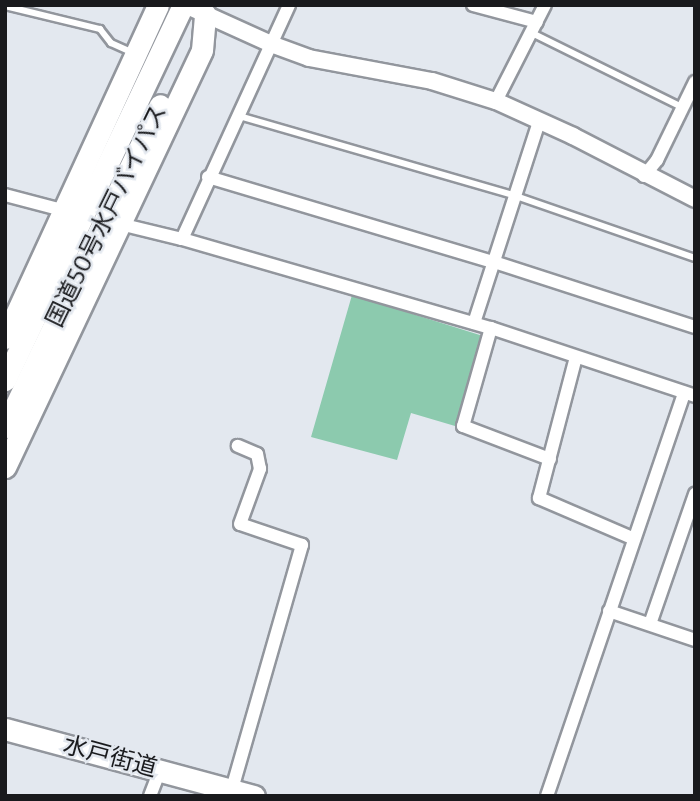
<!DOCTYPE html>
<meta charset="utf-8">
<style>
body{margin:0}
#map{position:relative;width:700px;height:801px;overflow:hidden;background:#e3e8ef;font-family:Bitter,"Noto Sans JP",serif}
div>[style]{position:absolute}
.forest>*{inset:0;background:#8ccaae}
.roads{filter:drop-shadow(2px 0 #92969d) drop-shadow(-2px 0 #92969d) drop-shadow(0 2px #92969d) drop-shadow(0 -2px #92969d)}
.service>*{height:6px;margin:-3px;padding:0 3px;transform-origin:3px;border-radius:3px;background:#fff}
.minor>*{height:12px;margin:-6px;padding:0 6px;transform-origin:6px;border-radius:6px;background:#fff}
.tertiary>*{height:16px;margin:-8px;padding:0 8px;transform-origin:8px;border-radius:8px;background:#fff}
.primary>*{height:21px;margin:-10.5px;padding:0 10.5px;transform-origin:10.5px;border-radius:10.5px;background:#fff}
.trunk>*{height:21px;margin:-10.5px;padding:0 10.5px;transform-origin:10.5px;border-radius:10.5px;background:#fff}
span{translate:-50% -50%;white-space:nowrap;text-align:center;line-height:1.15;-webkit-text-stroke:5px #e3e8ef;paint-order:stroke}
.street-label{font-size:24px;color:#191a1d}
.frame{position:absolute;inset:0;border:7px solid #191a1d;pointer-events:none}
</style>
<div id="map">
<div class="forest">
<div style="clip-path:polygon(352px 295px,483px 336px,455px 426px,411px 413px,397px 460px,311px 437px)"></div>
</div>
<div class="roads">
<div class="service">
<div style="left:5px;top:6px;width:98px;rotate:13.6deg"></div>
<div style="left:100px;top:29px;width:18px;rotate:52deg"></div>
<div style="left:111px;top:43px;width:22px;rotate:24deg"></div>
<div style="left:532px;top:33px;width:167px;rotate:26.3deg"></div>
<div style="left:239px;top:116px;width:288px;rotate:16.1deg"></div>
<div style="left:516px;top:196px;width:189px;rotate:19.1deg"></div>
</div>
<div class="minor">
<div style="left:473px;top:5px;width:66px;rotate:14.9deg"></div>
<div style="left:496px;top:101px;width:108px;rotate:-63deg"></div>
<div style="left:644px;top:176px;width:21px;rotate:-51deg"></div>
<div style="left:657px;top:160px;width:87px;rotate:-64deg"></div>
<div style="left:208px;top:177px;width:298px;rotate:16.6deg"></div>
<div style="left:494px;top:262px;width:211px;rotate:17.9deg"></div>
<div style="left:5px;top:195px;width:63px;rotate:14.7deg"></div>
<div style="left:120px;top:224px;width:64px;rotate:13.6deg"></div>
<div style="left:182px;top:239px;width:322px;rotate:16.1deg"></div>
<div style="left:491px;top:328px;width:215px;rotate:18.4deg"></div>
<div style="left:182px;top:239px;width:257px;rotate:-65.4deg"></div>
<div style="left:474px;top:323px;width:214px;rotate:-72.1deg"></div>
<div style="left:491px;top:328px;width:102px;rotate:105.9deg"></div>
<div style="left:463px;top:426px;width:93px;rotate:20.8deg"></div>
<div style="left:576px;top:357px;width:146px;rotate:104.7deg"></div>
<div style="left:539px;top:498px;width:101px;rotate:23.3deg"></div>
<div style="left:609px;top:611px;width:91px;rotate:18.6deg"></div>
<div style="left:650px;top:624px;width:138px;rotate:-70.9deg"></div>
<div style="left:232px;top:789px;width:254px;rotate:-74deg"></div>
<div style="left:302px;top:545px;width:65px;rotate:-161.3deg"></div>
<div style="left:240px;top:524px;width:59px;rotate:-70deg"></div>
<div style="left:260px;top:469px;width:15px;rotate:-101deg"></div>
<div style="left:257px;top:454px;width:21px;rotate:-157deg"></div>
<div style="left:150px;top:796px;width:28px;rotate:-69deg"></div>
<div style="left:547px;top:796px;width:426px;rotate:-71.2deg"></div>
</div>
<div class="tertiary">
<div style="left:185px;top:5px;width:94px;rotate:24.4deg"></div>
<div style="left:271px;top:44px;width:40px;rotate:20.2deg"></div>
<div style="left:309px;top:58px;width:125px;rotate:10.6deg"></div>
<div style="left:432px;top:81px;width:67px;rotate:17.4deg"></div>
<div style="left:496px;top:101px;width:85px;rotate:24.4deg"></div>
<div style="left:573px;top:136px;width:137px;rotate:27.3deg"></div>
</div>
<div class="primary">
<div style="left:5px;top:729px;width:258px;rotate:15.1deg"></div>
</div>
<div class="trunk">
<div style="left:5px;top:338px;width:366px;rotate:-65.3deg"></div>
<div style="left:5px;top:380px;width:415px;rotate:-64.6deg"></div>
<div style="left:5px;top:427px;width:357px;rotate:-64.3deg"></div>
<div style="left:5px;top:467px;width:461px;rotate:-64.7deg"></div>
<div style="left:202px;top:50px;width:36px;rotate:-85deg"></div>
</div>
</div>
<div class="street-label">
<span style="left:107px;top:216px;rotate:-64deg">国道50号水戸バイパス</span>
<span style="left:110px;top:757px;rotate:15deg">水戸街道</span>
</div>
<div class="frame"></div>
</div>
